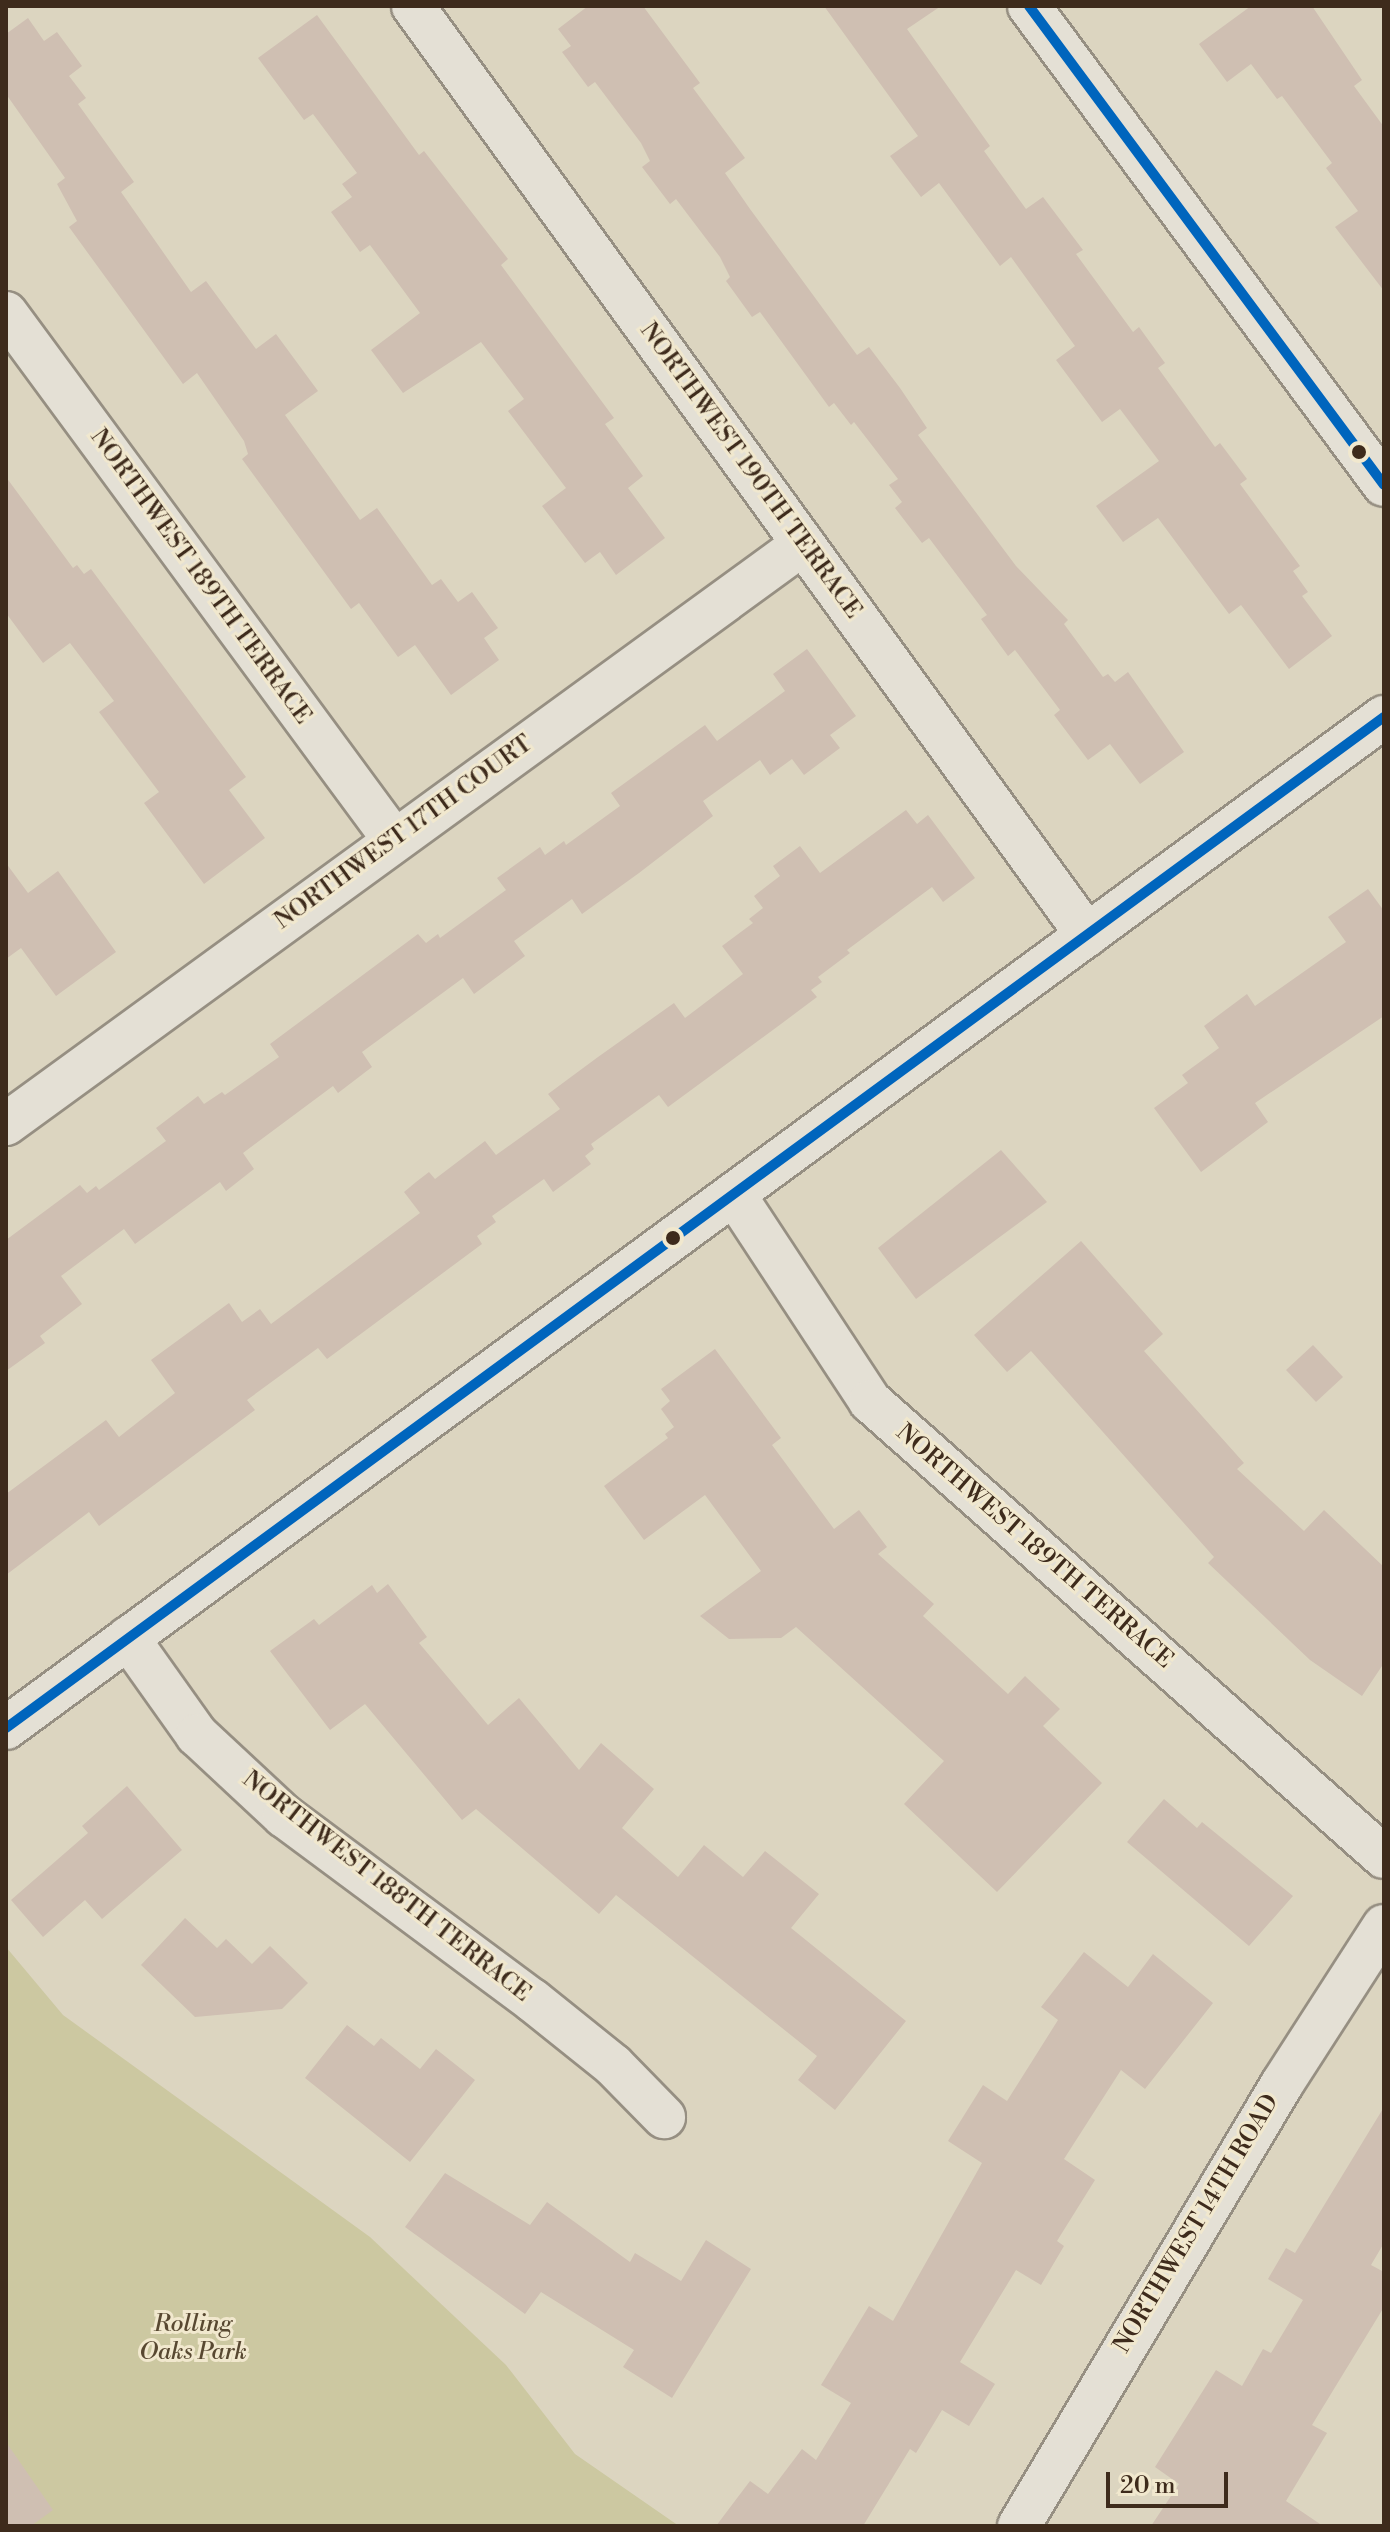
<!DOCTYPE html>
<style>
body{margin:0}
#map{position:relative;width:1390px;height:2532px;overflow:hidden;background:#dcd5c0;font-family:"Libre Bodoni",serif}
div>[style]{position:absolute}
.green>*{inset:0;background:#ccc8a1}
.building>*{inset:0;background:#cfbfb2}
.roads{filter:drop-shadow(2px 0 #968f82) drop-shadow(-2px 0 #968f82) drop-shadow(0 2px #968f82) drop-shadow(0 -2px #968f82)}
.minor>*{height:42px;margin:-21px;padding:0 21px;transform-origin:21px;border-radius:21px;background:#e4e0d5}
.bus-1>*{height:10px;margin:-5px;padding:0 5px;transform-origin:5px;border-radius:5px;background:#0065bd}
.dots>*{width:22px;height:22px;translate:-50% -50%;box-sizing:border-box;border:4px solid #f1e8ce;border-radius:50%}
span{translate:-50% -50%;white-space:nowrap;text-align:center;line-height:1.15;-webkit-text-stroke:6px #f1e8ce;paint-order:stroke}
.street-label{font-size:24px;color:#3e2b1c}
.park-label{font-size:24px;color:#584831;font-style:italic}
.frame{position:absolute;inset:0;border:8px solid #3e2b1c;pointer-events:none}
.scale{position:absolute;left:1106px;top:2472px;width:122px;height:36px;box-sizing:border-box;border:4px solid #3e2b1c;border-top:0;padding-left:10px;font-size:24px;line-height:28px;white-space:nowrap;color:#3e2b1c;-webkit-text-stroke:6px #f1e8ce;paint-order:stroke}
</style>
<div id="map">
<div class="green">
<div style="clip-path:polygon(6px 1947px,63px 2015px,370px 2237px,506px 2365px,575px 2454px,679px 2526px,6px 2526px)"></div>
</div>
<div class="building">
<div style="clip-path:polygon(588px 6px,643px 6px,700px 83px,693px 88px,745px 158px,725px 173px,750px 209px,857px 355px,869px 347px,900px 388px,927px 428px,918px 435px,1016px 566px,1068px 620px,1064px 624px,1103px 677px,1108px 674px,1115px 682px,1128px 672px,1184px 752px,1140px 784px,1110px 744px,1088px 760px,1054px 715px,1060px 710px,1015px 650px,1008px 656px,981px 619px,987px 615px,929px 538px,922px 543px,895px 508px,902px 502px,889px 485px,898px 479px,854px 422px,851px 425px,834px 403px,829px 407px,760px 312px,752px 317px,726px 281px,730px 277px,720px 257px,676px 199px,670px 204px,642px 167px,650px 161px,641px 143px,595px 82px,588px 87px,562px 52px,571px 46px,558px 29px)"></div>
<div style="clip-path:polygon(824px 6px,941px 6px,907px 29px,990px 146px,984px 151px,1026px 209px,1043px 197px,1083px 250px,1076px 254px,1133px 332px,1139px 327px,1165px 363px,1158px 368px,1215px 447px,1220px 443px,1247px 479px,1240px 484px,1300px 566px,1293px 571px,1308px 592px,1302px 596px,1332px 636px,1289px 669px,1241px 605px,1229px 614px,1158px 518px,1123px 542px,1096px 506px,1159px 461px,1120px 409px,1102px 422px,1056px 360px,1075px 346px,1011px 257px,1000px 266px,939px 183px,921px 197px,905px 176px,890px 156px,918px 136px)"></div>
<div style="clip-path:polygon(1251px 6px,1312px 6px,1362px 80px,1354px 86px,1384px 127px,1384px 291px,1335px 227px,1358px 211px,1326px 168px,1332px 163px,1282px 96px,1277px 99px,1251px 64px,1227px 82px,1199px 44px)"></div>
<div style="clip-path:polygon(317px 15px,419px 155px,424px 151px,508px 259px,501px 265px,614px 418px,605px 424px,643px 476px,628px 488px,665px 538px,616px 575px,600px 552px,585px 563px,542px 506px,566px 488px,508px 411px,524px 399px,481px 342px,403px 393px,371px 350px,420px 313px,370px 245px,360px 252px,331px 212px,352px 197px,342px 184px,357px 173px,313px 114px,304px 120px,258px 58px)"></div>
<div style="clip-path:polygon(28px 18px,44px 41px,57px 32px,82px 66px,69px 76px,86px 98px,78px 104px,134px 182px,121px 192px,191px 292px,206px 281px,256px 349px,276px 334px,318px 391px,285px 415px,360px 520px,377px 508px,432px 585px,441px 579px,458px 602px,472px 592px,498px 628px,484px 638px,499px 660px,451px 695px,415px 645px,398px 657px,359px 603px,351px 609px,242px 459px,248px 454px,244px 441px,197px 373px,183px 384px,69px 227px,77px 221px,57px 184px,65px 178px,6px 94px,6px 34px)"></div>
<div style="clip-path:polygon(6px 477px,73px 568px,77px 565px,84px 574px,91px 569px,246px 777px,229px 790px,265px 838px,204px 884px,144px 803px,159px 792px,99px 712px,114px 701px,70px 643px,43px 663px,6px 613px)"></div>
<div style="clip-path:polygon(807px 649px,856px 716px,830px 735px,840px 748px,804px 775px,792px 759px,770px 775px,760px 760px,703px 801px,713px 816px,639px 873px,582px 914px,572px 899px,514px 941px,525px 956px,474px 994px,463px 978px,362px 1052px,372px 1067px,338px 1093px,333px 1086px,243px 1153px,254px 1169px,226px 1191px,220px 1182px,135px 1244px,124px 1229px,61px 1276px,82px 1304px,40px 1336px,45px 1343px,6px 1371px,6px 1240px,80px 1185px,87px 1193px,96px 1186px,99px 1190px,166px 1141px,156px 1128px,198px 1096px,204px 1104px,222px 1092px,225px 1095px,279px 1057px,270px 1044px,418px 934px,426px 943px,438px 934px,440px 938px,506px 890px,497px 878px,540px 847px,545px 855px,564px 841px,566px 845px,620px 806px,611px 793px,705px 725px,717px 741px,785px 691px,773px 674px)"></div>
<div style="clip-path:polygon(906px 810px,917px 824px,928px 815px,975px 878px,943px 902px,932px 887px,847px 950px,850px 953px,818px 977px,822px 982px,811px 990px,817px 997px,781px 1024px,668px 1107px,659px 1095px,591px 1144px,594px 1149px,585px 1156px,591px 1164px,553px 1192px,544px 1179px,492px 1216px,496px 1222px,477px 1236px,482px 1244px,327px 1359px,318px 1348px,247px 1400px,255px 1410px,99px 1526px,89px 1512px,6px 1575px,6px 1494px,106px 1420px,119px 1437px,175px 1393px,151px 1360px,229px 1303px,242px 1322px,260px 1309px,271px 1324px,420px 1213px,404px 1192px,416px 1182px,429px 1172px,435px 1179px,485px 1141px,496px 1155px,560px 1109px,548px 1094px,598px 1057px,674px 1003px,685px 1018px,743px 974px,722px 946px,753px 923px,749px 919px,763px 908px,754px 896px,780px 876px,773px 866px,800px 846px,820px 873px)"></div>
<div style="clip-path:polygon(6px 863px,28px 893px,58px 871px,116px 952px,56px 996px,21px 948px,6px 959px)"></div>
<div style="clip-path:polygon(1368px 889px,1384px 911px,1384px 1016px,1255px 1103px,1268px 1122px,1201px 1172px,1154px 1108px,1188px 1083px,1182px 1075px,1219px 1048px,1204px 1026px,1247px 994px,1255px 1006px,1346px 942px,1328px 917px)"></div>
<div style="clip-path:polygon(1001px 1150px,1047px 1202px,916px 1299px,878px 1248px)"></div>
<div style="clip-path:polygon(1081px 1241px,1163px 1334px,1144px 1351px,1244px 1463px,1237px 1469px,1304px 1531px,1324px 1510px,1384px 1567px,1384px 1663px,1362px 1696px,1310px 1660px,1208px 1563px,1214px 1557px,1031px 1351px,1007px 1372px,974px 1335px)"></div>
<div style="clip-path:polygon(1313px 1345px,1343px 1377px,1316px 1402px,1286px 1370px)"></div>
<div style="clip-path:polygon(715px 1349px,781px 1438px,772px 1445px,834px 1529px,859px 1510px,887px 1547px,878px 1554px,934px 1604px,923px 1616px,1008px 1694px,1025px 1676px,1060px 1709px,1043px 1726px,1102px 1783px,997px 1892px,904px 1804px,944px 1761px,796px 1627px,781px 1638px,729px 1639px,700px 1616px,761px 1571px,705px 1495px,644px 1540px,604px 1486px,668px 1438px,665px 1434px,674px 1427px,661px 1409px,670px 1401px,661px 1389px)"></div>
<div style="clip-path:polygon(388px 1584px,427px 1637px,419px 1643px,488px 1725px,519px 1698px,579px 1770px,601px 1743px,654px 1789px,622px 1828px,678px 1877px,704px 1845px,743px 1877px,765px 1851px,819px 1894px,791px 1928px,906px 2021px,835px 2110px,798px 2080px,817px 2056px,616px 1895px,599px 1914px,476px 1809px,462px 1820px,365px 1704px,330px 1730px,270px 1651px,314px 1619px,319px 1625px,372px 1585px,377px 1593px)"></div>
<div style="clip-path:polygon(127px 1786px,182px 1850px,102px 1919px,85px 1900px,43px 1937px,11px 1900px,88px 1833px,82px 1826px)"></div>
<div style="clip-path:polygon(1164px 1799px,1197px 1828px,1202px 1822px,1293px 1896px,1249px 1946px,1127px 1842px)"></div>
<div style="clip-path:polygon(185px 1918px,217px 1948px,226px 1939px,252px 1964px,270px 1946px,308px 1983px,282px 2009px,195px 2017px,141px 1965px)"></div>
<div style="clip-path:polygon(1084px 1952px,1128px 1987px,1153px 1954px,1213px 2003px,1145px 2089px,1121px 2070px,1064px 2159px,1095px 2180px,1057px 2241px,1064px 2246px,1041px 2285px,1016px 2270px,960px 2362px,995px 2384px,969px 2426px,942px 2410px,916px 2453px,910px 2449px,863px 2526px,716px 2526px,750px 2481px,768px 2494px,802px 2449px,816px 2460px,851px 2403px,821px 2385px,869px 2306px,893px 2321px,982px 2163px,948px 2141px,983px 2085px,1007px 2101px,1058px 2020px,1041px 2007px)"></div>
<div style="clip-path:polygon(347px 2025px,374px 2046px,381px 2038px,420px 2069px,436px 2049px,475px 2080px,410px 2162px,305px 2078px)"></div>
<div style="clip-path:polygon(1384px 2107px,1384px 2243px,1371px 2265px,1384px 2272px,1384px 2307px,1312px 2425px,1327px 2433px,1286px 2501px,1323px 2526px,1151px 2526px,1179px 2484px,1155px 2467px,1216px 2370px,1242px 2386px,1263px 2349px,1271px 2353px,1303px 2300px,1268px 2279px,1286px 2248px,1295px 2253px)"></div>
<div style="clip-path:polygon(445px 2173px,530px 2225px,547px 2202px,630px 2262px,635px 2253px,681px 2281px,706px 2240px,751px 2269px,672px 2398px,623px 2367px,634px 2350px,541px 2292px,525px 2314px,405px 2227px)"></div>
<div style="clip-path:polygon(6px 2442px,53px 2510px,31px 2526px,6px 2526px)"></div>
</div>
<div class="roads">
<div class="minor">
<div style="left:413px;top:6px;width:1148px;rotate:54.04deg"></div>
<div style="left:1029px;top:6px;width:596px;rotate:53.46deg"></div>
<div style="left:6px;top:313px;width:654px;rotate:53.64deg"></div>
<div style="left:6px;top:1124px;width:986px;rotate:-36.04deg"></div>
<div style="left:734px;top:1194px;width:248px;rotate:56.7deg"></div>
<div style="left:870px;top:1401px;width:687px;rotate:41.58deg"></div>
<div style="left:128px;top:1638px;width:119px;rotate:54.6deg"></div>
<div style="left:197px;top:1735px;width:119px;rotate:43deg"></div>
<div style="left:284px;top:1816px;width:309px;rotate:36.6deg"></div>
<div style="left:532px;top:2000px;width:104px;rotate:38.7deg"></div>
<div style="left:613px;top:2065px;width:73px;rotate:45.6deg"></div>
<div style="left:6px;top:1728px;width:1709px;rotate:-36.27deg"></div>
<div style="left:1019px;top:2526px;width:514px;rotate:-59.25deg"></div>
<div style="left:1282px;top:2084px;width:188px;rotate:-57.2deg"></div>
</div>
</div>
<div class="bus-1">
<div style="left:1029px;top:6px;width:596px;rotate:53.46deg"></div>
<div style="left:6px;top:1728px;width:1709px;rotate:-36.27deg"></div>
</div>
<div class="dots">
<div style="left:1359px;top:452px;background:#3e2b1c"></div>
<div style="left:673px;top:1238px;background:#3e2b1c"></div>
</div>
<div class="street-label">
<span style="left:750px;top:471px;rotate:54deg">NORTHWEST 190TH TERRACE</span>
<span style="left:200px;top:577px;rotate:54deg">NORTHWEST 189TH TERRACE</span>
<span style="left:404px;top:833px;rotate:-36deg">NORTHWEST 17TH COURT</span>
<span style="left:1034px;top:1547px;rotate:41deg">NORTHWEST 189TH TERRACE</span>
<span style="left:386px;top:1887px;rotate:38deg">NORTHWEST 188TH TERRACE</span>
<span style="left:1197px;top:2224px;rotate:-59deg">NORTHWEST 14TH ROAD</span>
</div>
<div class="park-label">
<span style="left:193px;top:2339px">Rolling<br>Oaks Park</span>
</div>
<div class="frame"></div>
<div class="scale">20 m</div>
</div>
